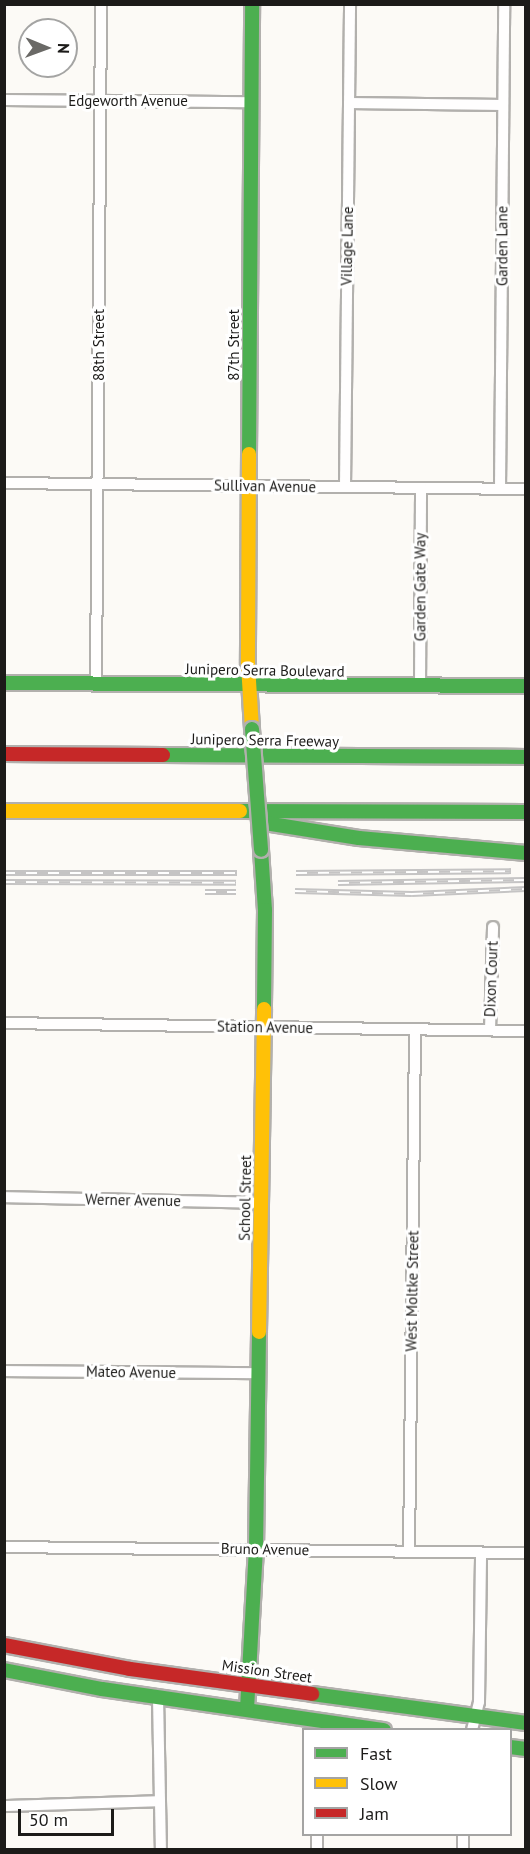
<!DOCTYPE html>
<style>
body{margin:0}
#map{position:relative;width:530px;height:1854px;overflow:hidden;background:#fcfaf6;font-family:"PT Sans",sans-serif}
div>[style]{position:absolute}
.roads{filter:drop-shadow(2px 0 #b2b0ad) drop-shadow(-2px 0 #b2b0ad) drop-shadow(0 2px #b2b0ad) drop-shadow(0 -2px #b2b0ad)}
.street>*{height:10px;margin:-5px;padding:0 5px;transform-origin:5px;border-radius:5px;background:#fffefe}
.fast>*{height:14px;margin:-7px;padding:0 7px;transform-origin:7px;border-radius:7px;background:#4caf50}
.slow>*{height:14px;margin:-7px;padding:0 7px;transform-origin:7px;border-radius:7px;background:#ffc107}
.jam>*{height:14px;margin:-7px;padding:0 7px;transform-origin:7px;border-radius:7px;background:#c62828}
.rail>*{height:6px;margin-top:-3px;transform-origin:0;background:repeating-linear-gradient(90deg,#fff 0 11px,#c5c4c4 0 22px);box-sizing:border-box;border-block:2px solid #c5c4c4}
.bridges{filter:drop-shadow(2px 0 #b2b0ad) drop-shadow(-2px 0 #b2b0ad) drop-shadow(0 2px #b2b0ad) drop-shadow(0 -2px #b2b0ad)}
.fast-bridge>*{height:14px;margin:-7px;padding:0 7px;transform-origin:7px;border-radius:7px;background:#4caf50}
span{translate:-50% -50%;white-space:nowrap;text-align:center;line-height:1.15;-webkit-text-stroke:6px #fff;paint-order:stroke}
.street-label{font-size:15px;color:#1c1b19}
.frame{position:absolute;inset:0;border:6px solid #1c1b19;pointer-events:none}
.legend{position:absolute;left:302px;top:1728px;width:210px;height:108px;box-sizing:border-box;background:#fff;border:2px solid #a4a4a3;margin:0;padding:8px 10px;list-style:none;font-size:18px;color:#1c1b19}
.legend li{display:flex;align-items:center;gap:12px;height:30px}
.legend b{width:30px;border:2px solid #a4a4a3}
.north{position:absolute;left:18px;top:18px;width:60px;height:60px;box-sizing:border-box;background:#fff;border:2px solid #a4a4a3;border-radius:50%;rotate:91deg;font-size:16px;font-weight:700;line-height:24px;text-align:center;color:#1c1b19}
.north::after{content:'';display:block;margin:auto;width:21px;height:27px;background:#6a6966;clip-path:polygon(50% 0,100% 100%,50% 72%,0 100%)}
.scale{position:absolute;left:18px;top:1809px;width:96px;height:27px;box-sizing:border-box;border:3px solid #1c1b19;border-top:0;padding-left:8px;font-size:18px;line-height:21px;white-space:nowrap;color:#1c1b19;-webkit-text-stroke:4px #fff;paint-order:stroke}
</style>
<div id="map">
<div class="roads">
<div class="street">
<div style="left:4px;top:100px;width:247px;rotate:0.5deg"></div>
<div style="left:349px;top:103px;width:154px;rotate:0.7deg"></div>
<div style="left:4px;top:483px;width:522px;rotate:0.66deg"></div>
<div style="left:345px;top:487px;width:483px;rotate:-89.4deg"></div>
<div style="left:500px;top:488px;width:484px;rotate:-89.5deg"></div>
<div style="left:96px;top:685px;width:681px;rotate:-89.58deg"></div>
<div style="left:420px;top:687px;width:199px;rotate:-89.7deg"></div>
<div style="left:4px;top:1023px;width:522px;rotate:0.88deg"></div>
<div style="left:490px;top:1030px;width:103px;rotate:-88.3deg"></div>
<div style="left:4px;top:1197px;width:257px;rotate:1.3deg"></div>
<div style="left:4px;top:1371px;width:254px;rotate:0.5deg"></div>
<div style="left:4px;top:1547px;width:522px;rotate:0.66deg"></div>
<div style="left:409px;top:1552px;width:522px;rotate:-89.34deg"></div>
<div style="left:158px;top:1697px;width:153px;rotate:88.9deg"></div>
<div style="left:472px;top:1730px;width:29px;rotate:-76deg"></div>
<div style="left:479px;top:1702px;width:149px;rotate:-89.2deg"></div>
<div style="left:4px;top:1806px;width:156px;rotate:-1.8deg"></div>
<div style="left:317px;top:1850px;width:16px;rotate:-90deg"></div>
<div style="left:463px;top:1850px;width:16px;rotate:-90deg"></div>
</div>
<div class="fast">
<div style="left:249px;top:454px;width:450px;rotate:-89.6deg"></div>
<div style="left:4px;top:683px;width:522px;rotate:0.33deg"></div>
<div style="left:163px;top:755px;width:363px;rotate:0.3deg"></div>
<div style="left:240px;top:811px;width:286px;rotate:0.2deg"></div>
<div style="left:265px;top:823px;width:95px;rotate:9.1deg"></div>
<div style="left:359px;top:838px;width:168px;rotate:5.1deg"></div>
<div style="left:261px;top:850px;width:60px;rotate:86.2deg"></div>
<div style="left:265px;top:910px;width:99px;rotate:90.6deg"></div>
<div style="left:4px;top:1670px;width:100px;rotate:11deg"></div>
<div style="left:102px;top:1689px;width:285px;rotate:8.3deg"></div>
<div style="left:312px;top:1694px;width:216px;rotate:7.7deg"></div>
<div style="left:247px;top:1709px;width:160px;rotate:-86.8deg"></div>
<div style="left:256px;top:1549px;width:217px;rotate:-89.2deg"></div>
<div style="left:510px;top:1747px;width:16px;rotate:7deg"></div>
</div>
<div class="slow">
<div style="left:249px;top:454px;width:211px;rotate:90.3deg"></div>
<div style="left:248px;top:665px;width:64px;rotate:86.4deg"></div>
<div style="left:4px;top:811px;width:236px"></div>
<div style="left:259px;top:1332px;width:323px;rotate:-89.1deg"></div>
</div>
<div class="jam">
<div style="left:4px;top:754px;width:159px;rotate:0.4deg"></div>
<div style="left:4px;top:1645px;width:128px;rotate:10.8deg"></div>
<div style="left:130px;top:1669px;width:184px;rotate:7.8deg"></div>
</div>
</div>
<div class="rail">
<div style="left:4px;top:873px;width:233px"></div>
<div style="left:296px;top:873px;width:215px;rotate:-0.5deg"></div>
<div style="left:4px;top:882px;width:232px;rotate:0.2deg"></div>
<div style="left:338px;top:883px;width:188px;rotate:-0.9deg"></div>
<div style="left:295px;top:891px;width:117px;rotate:1.5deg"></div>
<div style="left:412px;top:894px;width:114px;rotate:-2.5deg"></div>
<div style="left:205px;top:892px;width:31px"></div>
</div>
<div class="bridges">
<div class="fast-bridge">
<div style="left:252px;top:729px;width:121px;rotate:85.7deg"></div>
</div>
</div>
<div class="street-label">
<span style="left:128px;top:101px">Edgeworth Avenue</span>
<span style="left:347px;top:246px;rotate:-89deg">Village Lane</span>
<span style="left:502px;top:246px;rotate:-90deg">Garden Lane</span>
<span style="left:99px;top:345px;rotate:-90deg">88th Street</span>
<span style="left:234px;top:345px;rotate:-90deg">87th Street</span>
<span style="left:265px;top:486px;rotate:1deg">Sullivan Avenue</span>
<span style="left:420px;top:587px;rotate:-90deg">Garden Gate Way</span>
<span style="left:265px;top:670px;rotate:1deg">Junipero Serra Boulevard</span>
<span style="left:265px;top:740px;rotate:1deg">Junipero Serra Freeway</span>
<span style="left:491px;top:979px;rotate:-88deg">Dixon Court</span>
<span style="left:265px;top:1027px;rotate:1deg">Station Avenue</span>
<span style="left:245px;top:1198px;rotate:-89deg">School Street</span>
<span style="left:133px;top:1200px;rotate:1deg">Werner Avenue</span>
<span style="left:412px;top:1291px;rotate:-89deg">West Moltke Street</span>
<span style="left:131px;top:1372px;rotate:1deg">Mateo Avenue</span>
<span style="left:265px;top:1549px;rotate:1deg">Bruno Avenue</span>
<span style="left:267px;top:1671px;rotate:8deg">Mission Street</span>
</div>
<div class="frame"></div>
<ul class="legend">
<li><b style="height:8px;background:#4caf50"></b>Fast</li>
<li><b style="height:8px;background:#ffc107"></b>Slow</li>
<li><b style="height:8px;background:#c62828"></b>Jam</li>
</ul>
<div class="north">N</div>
<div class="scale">50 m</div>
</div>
